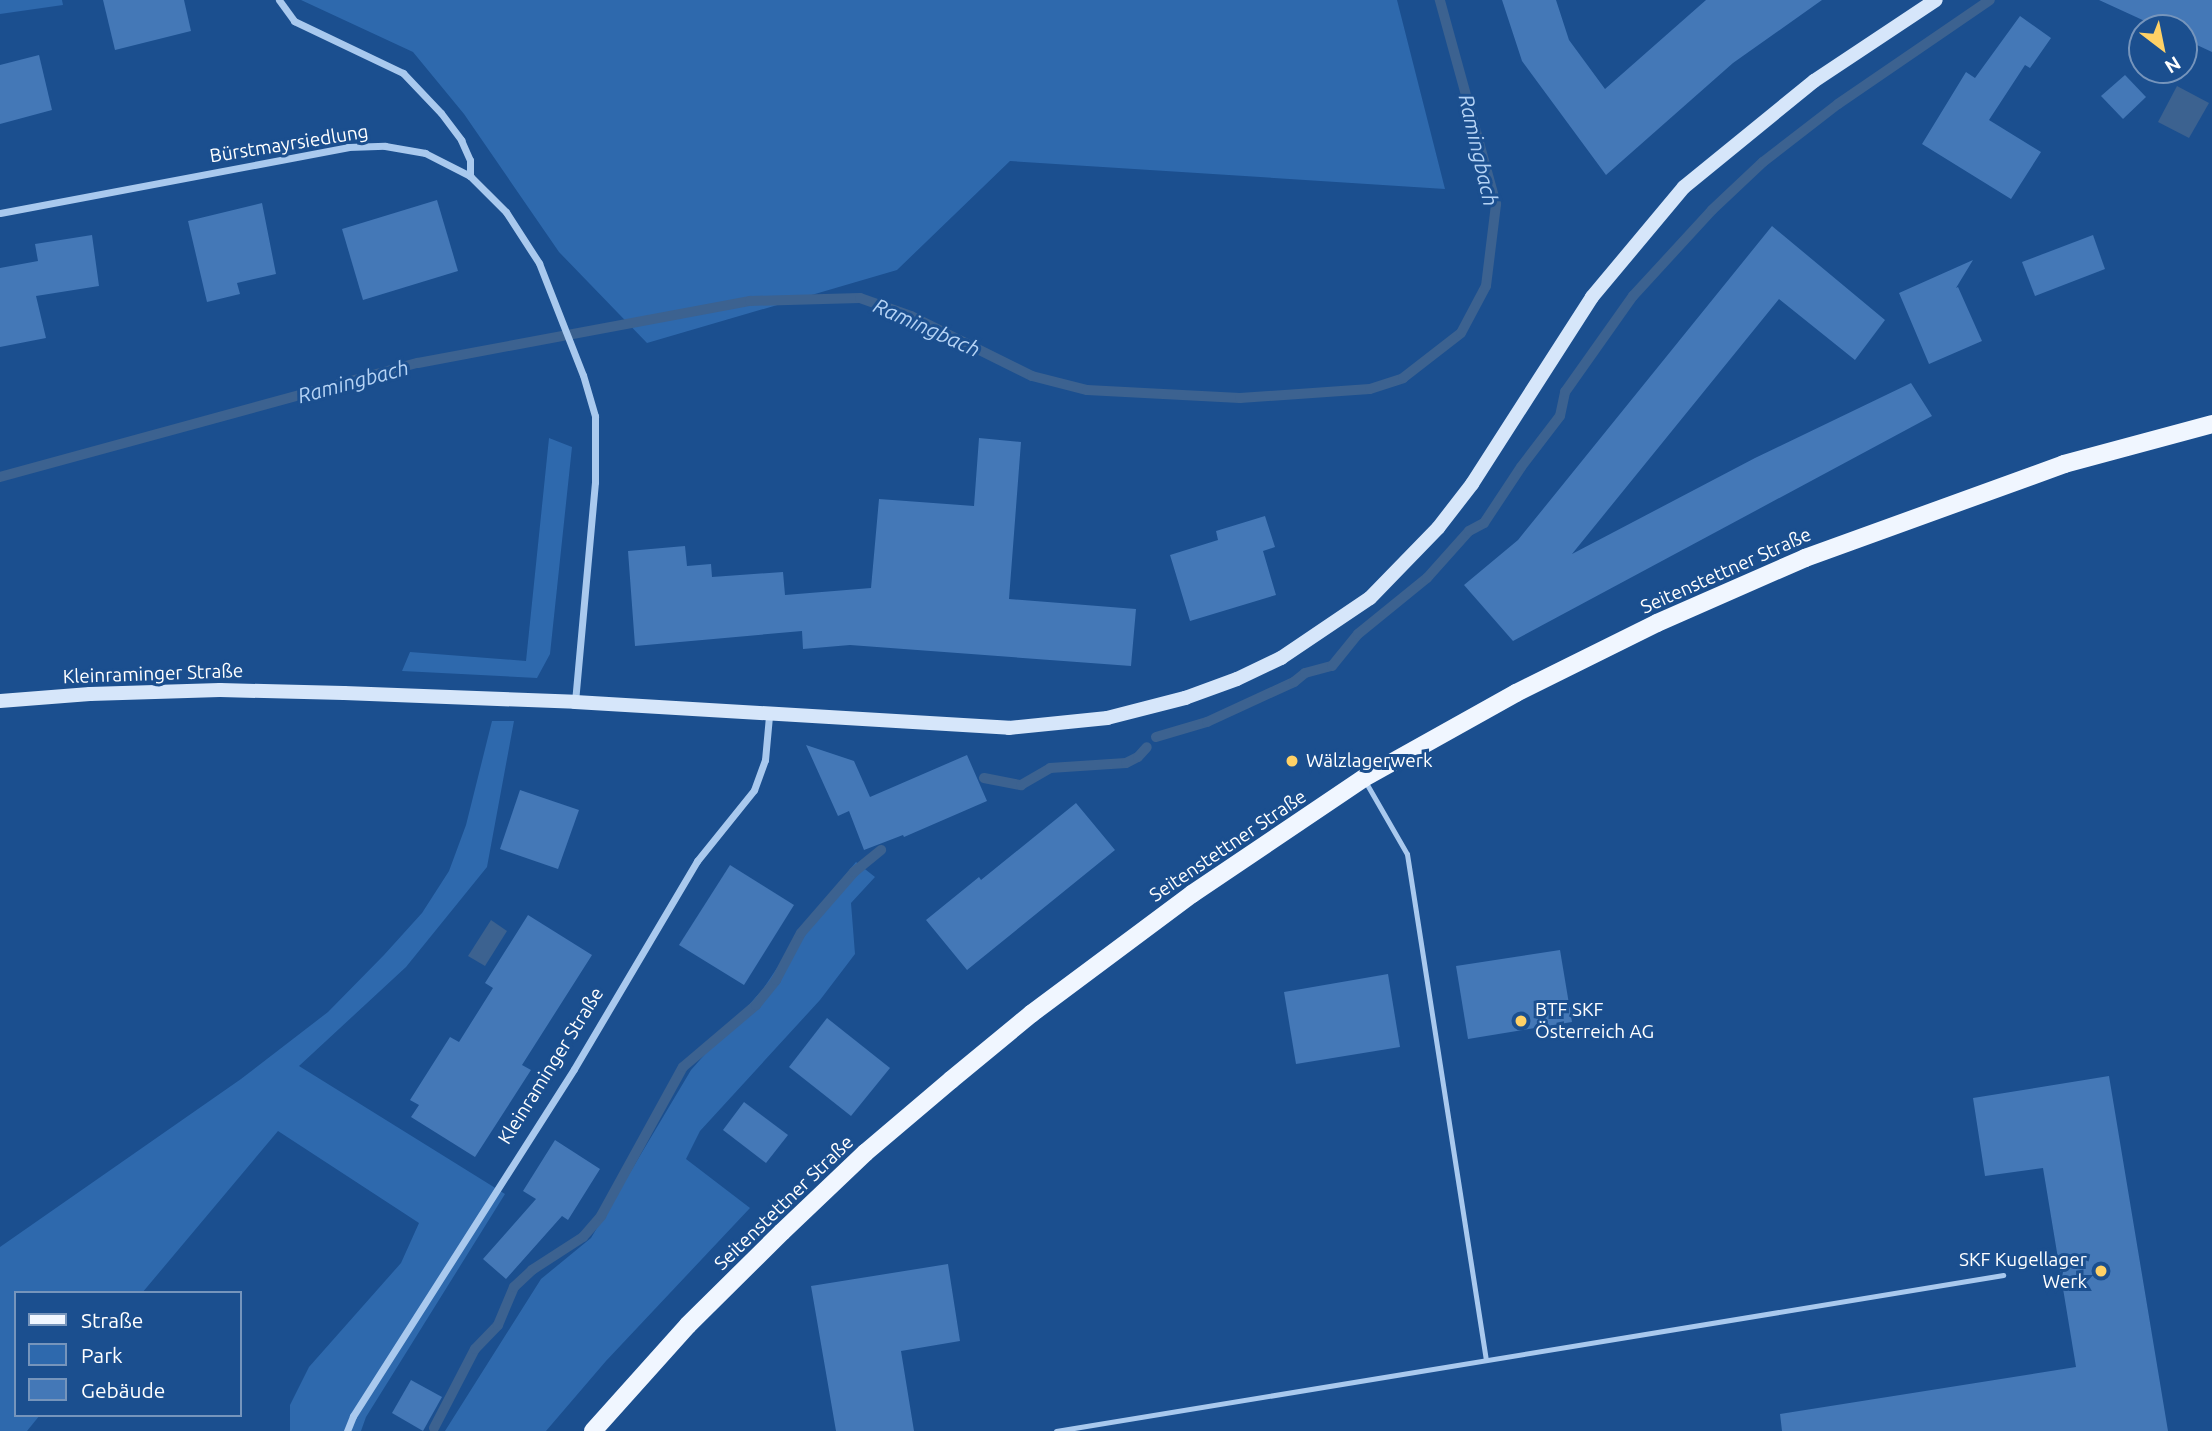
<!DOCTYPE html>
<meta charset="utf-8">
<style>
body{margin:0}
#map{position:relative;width:2212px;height:1431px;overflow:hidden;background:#1b4f8f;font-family:Ubuntu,sans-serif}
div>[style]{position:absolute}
.green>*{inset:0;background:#2e69ad}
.water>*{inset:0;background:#3c6290}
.stream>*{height:10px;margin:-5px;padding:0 5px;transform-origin:5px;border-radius:5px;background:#3c6290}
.building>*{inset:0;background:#4478b7}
.service>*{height:5px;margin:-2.5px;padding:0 2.5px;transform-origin:2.5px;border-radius:2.5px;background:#a9c9ee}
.minor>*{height:7px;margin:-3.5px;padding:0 3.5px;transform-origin:3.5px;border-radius:3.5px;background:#a9c9ee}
.secondary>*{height:14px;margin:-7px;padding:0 7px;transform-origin:7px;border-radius:7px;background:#d6e6fa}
.primary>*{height:18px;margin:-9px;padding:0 9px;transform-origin:9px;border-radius:9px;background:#f0f6ff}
.dots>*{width:19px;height:19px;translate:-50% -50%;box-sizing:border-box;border:4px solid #1b4f8f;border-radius:50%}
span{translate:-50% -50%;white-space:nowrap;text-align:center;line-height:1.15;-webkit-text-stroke:6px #1b4f8f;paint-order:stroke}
.street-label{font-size:19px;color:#fff}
.poi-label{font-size:19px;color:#fff}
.left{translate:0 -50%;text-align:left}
.right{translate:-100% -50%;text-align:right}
.water-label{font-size:21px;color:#b5d3f5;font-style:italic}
.legend{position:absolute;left:14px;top:1291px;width:228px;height:126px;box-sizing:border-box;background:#1b4f8f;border:2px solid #7695bc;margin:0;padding:9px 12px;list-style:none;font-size:21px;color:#fff}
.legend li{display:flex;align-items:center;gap:14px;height:35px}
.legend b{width:35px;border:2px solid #7695bc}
.north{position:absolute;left:2128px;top:14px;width:70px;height:70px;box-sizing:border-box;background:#1b4f8f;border:2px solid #7695bc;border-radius:50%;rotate:148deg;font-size:19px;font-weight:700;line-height:28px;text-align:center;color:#fff}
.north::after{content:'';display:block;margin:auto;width:24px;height:32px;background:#ffd166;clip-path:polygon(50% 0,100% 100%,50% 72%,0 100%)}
</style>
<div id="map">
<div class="green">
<div style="clip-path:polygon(0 0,62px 0,63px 5px,0 14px)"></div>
<div style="clip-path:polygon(301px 0,1397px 0,1445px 189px,1010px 161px,897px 270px,647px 343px,559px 252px,464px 114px,413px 52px)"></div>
<div style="clip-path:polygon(549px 438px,572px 447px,550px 654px,537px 678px,402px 671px,410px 652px,526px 661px)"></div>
<div style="clip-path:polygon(492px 721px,514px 721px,487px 867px,406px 967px,299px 1066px,505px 1194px,366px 1417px,361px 1431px,290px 1431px,290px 1405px,309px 1367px,401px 1263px,419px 1223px,278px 1131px,142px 1293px,16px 1293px,16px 1415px,40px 1415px,27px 1431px,0 1431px,0 1247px,241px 1079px,328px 1012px,384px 955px,422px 913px,449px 871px,466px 825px)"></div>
<div style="clip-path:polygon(856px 862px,875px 877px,851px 903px,855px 954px,820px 1000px,700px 1131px,686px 1159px,750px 1208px,606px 1361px,546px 1431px,445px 1431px,541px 1279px,591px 1238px,691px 1070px,763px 989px,813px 914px)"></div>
</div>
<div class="water">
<div style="clip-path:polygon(2177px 86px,2209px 103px,2189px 138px,2158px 122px)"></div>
<div style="clip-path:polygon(491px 920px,507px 931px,485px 966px,468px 956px)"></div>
</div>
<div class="stream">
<div style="left:0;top:477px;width:433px;rotate:-15.3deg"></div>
<div style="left:418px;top:363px;width:338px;rotate:-10.6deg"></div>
<div style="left:750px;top:301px;width:110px;rotate:-1.6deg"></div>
<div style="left:860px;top:298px;width:54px;rotate:19.4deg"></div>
<div style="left:911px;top:316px;width:135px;rotate:26.4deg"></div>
<div style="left:1032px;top:376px;width:57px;rotate:14.3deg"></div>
<div style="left:1087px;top:390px;width:153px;rotate:3deg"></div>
<div style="left:1240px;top:398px;width:130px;rotate:-4deg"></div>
<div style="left:1370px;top:389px;width:35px;rotate:-18deg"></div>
<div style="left:1403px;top:378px;width:73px;rotate:-37.8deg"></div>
<div style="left:1461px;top:333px;width:53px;rotate:-62deg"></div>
<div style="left:1486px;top:286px;width:83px;rotate:-83deg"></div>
<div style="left:1496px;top:204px;width:212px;rotate:-105.4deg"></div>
<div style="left:1156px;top:737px;width:53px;rotate:-16.4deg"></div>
<div style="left:1207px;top:722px;width:96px;rotate:-24.7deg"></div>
<div style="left:1294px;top:682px;width:14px;rotate:-39deg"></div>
<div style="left:1305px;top:673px;width:28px;rotate:-15deg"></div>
<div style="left:1332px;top:666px;width:41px;rotate:-50.9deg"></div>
<div style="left:1358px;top:634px;width:89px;rotate:-39.1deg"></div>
<div style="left:1427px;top:578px;width:63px;rotate:-48.2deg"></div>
<div style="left:1469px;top:531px;width:17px;rotate:-28deg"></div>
<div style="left:1484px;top:523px;width:67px;rotate:-56.5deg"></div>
<div style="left:1521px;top:467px;width:64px;rotate:-52.6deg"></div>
<div style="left:1560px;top:416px;width:25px;rotate:-78deg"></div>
<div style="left:1565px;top:392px;width:118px;rotate:-54.7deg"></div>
<div style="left:1633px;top:296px;width:117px;rotate:-47.4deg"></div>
<div style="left:1712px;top:210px;width:70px;rotate:-43.3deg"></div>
<div style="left:1763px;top:162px;width:95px;rotate:-37.7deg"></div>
<div style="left:1838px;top:104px;width:184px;rotate:-34.4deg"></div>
<div style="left:984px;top:778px;width:38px;rotate:11deg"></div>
<div style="left:1021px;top:785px;width:34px;rotate:-30deg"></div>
<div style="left:1050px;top:768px;width:76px;rotate:-3.8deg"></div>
<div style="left:1126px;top:763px;width:13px;rotate:-27deg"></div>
<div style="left:1138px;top:757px;width:13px;rotate:-48deg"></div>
<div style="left:434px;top:1428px;width:89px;rotate:-62.6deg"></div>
<div style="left:475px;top:1349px;width:33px;rotate:-46deg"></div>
<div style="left:498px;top:1325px;width:41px;rotate:-67.2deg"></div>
<div style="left:514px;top:1287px;width:25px;rotate:-43deg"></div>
<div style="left:532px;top:1270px;width:61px;rotate:-32.9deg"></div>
<div style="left:583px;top:1237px;width:28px;rotate:-49deg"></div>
<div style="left:601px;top:1216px;width:170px;rotate:-61.2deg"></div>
<div style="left:683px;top:1067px;width:96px;rotate:-40.3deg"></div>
<div style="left:756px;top:1005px;width:32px;rotate:-51deg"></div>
<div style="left:776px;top:980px;width:53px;rotate:-62deg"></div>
<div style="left:801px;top:933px;width:81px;rotate:-49deg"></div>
<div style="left:854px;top:872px;width:35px;rotate:-39deg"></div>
</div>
<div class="building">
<div style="clip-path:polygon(103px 0,184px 0,191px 31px,115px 50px)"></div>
<div style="clip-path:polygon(1502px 0,1556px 0,1569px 40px,1605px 89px,1706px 0,1822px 0,1733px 63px,1606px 175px,1522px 61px)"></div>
<div style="clip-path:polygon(2099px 0,2212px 0,2212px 52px,2184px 39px,2184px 28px,2160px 28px)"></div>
<div style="clip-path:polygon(2020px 16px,2051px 38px,2030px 68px,2025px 65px,1989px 120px,2041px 152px,2011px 199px,1922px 144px,1966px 72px,1975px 78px)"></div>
<div style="clip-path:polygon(39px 55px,52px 110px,0 124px,0 65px)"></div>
<div style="clip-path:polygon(2125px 75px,2146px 97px,2123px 119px,2101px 96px)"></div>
<div style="clip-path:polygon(437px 200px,458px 271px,363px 300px,342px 229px)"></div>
<div style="clip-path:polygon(262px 203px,276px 274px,237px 283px,240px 294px,207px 302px,188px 221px)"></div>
<div style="clip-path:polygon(1772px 226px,1885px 320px,1855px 360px,1779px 299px,1572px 554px,1755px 458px,1911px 383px,1932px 416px,1513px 641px,1464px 585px,1518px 540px)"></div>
<div style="clip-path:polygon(92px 235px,99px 286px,36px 296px,46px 338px,0 347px,0 268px,38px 261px,35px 244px)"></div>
<div style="clip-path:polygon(2093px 235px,2105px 269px,2035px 296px,2022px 262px)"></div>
<div style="clip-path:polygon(1973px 260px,1956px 288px,1958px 287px,1982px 341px,1929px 364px,1899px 293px)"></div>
<div style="clip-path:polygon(979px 438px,1021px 442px,1009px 599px,1136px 609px,1131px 666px,850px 645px,803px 649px,802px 631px,635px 646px,628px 551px,685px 546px,687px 566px,711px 564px,712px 577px,783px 572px,785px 595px,871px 588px,879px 499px,974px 506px)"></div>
<div style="clip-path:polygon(1265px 516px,1275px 547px,1263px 551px,1276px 595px,1190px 621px,1170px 555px,1218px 540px,1216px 531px)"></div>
<div style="clip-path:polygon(806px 745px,854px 761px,870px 797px,967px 755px,987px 801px,904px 837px,903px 835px,864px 850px,849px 811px,838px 816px)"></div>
<div style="clip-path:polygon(520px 790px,579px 810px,558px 869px,500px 849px)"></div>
<div style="clip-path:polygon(1076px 803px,1115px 850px,967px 970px,926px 920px,979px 877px,981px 880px)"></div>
<div style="clip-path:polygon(730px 865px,794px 905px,744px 985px,679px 945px)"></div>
<div style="clip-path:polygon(528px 915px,592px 955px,522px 1065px,531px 1070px,475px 1157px,411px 1117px,419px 1105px,410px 1100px,450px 1037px,459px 1042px,493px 988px,485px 983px)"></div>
<div style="clip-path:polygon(1560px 950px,1572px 1022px,1468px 1039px,1456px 966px)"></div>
<div style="clip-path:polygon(1388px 974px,1400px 1047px,1296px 1064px,1284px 992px)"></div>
<div style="clip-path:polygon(827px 1018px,890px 1068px,851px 1116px,789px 1067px)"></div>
<div style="clip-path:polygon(2109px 1076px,2168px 1431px,1782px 1431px,1780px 1414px,2076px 1367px,2043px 1168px,1985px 1176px,1973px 1098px)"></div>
<div style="clip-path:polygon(744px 1102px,788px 1135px,766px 1163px,723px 1130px)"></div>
<div style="clip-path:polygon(555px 1140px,600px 1169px,568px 1220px,562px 1216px,506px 1279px,483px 1259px,536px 1199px,523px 1191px)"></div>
<div style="clip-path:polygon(948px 1264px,960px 1341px,901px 1351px,914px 1431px,836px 1431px,811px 1286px)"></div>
<div style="clip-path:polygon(411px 1380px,442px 1397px,423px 1431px,392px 1413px)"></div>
</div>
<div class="service">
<div style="left:1365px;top:781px;width:84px;rotate:60.1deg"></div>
<div style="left:1407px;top:854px;width:512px;rotate:81.13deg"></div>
<div style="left:1056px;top:1431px;width:960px;rotate:-9.35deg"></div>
</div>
<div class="minor">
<div style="left:279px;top:0;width:26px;rotate:54deg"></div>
<div style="left:294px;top:21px;width:121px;rotate:25.5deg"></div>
<div style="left:403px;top:73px;width:55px;rotate:46.5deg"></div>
<div style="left:441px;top:113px;width:34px;rotate:53deg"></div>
<div style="left:461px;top:140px;width:22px;rotate:66deg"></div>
<div style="left:470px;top:160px;width:16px;rotate:90deg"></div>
<div style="left:0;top:213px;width:354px;rotate:-10.7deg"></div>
<div style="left:348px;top:147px;width:37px;rotate:-2deg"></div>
<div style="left:385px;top:146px;width:41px;rotate:9.9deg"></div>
<div style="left:425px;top:153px;width:51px;rotate:27.1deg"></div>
<div style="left:470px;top:176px;width:51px;rotate:45deg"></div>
<div style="left:506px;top:212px;width:61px;rotate:57.1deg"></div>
<div style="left:539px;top:263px;width:120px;rotate:68.6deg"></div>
<div style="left:583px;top:375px;width:43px;rotate:73.7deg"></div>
<div style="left:595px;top:416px;width:66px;rotate:90deg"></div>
<div style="left:595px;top:482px;width:221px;rotate:95.2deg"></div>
<div style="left:347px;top:1431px;width:16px;rotate:-68deg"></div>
<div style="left:353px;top:1416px;width:411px;rotate:-57.5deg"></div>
<div style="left:574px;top:1069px;width:242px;rotate:-59.4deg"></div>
<div style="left:697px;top:861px;width:91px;rotate:-51.2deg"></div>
<div style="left:754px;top:790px;width:32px;rotate:-70deg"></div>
<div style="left:765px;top:760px;width:44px;rotate:-84.8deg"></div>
</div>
<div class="secondary">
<div style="left:0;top:701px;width:90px;rotate:-4.4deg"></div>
<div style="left:90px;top:694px;width:130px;rotate:-1.8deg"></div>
<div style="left:220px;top:690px;width:124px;rotate:1.4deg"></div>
<div style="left:344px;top:693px;width:231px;rotate:2.2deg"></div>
<div style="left:575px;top:702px;width:435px;rotate:3.4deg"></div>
<div style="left:1009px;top:728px;width:99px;rotate:-5.8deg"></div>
<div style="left:1107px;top:718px;width:81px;rotate:-14.4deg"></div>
<div style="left:1185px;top:698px;width:55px;rotate:-20.1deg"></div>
<div style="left:1237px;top:679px;width:49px;rotate:-25.5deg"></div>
<div style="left:1281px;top:658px;width:107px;rotate:-34deg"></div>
<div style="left:1370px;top:598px;width:98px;rotate:-45.8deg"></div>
<div style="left:1438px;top:528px;width:56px;rotate:-52.3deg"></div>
<div style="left:1472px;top:484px;width:222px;rotate:-57.3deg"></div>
<div style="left:1592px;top:297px;width:143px;rotate:-50.1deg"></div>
<div style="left:1684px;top:187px;width:168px;rotate:-39.2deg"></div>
<div style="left:1814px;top:81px;width:146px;rotate:-33.6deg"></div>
</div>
<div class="primary">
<div style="left:593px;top:1431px;width:142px;rotate:-48.1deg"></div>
<div style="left:688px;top:1325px;width:132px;rotate:-44.7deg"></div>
<div style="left:782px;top:1232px;width:115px;rotate:-43.6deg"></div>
<div style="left:865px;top:1153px;width:113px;rotate:-40.3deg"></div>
<div style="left:951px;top:1080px;width:104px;rotate:-39.5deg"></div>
<div style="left:1031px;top:1014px;width:201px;rotate:-36.7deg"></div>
<div style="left:1192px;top:894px;width:207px;rotate:-34deg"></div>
<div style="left:1364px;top:778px;width:174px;rotate:-29.2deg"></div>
<div style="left:1516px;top:693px;width:157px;rotate:-26.4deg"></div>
<div style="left:1657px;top:623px;width:162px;rotate:-23.7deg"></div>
<div style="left:1805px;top:558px;width:276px;rotate:-19.9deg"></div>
<div style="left:2064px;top:464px;width:153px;rotate:-15.1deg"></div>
</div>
<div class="dots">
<div style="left:1292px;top:761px;background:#ffd166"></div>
<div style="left:1521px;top:1021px;background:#ffd166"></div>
<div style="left:2101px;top:1271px;background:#ffd166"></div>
</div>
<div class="street-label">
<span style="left:289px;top:144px;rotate:-9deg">Bürstmayrsiedlung</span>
<span style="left:1726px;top:571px;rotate:-24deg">Seitenstettner Straße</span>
<span style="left:153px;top:674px;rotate:-2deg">Kleinraminger Straße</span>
<span style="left:1228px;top:846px;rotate:-34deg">Seitenstettner Straße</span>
<span style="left:551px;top:1066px;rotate:-58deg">Kleinraminger Straße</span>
<span style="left:784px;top:1203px;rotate:-44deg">Seitenstettner Straße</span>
</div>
<div class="poi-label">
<span class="left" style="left:1306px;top:761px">Wälzlagerwerk</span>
<span class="left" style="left:1535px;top:1021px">BTF SKF<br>Österreich AG</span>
<span class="right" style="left:2087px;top:1271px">SKF Kugellager<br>Werk</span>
</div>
<div class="water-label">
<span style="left:1479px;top:150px;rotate:77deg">Ramingbach</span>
<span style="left:927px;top:327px;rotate:24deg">Ramingbach</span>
<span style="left:353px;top:381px;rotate:-15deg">Ramingbach</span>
</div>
<ul class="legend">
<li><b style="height:9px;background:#f0f6ff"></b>Straße</li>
<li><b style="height:19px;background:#2e69ad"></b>Park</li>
<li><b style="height:19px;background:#4478b7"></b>Gebäude</li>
</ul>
<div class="north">N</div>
</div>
